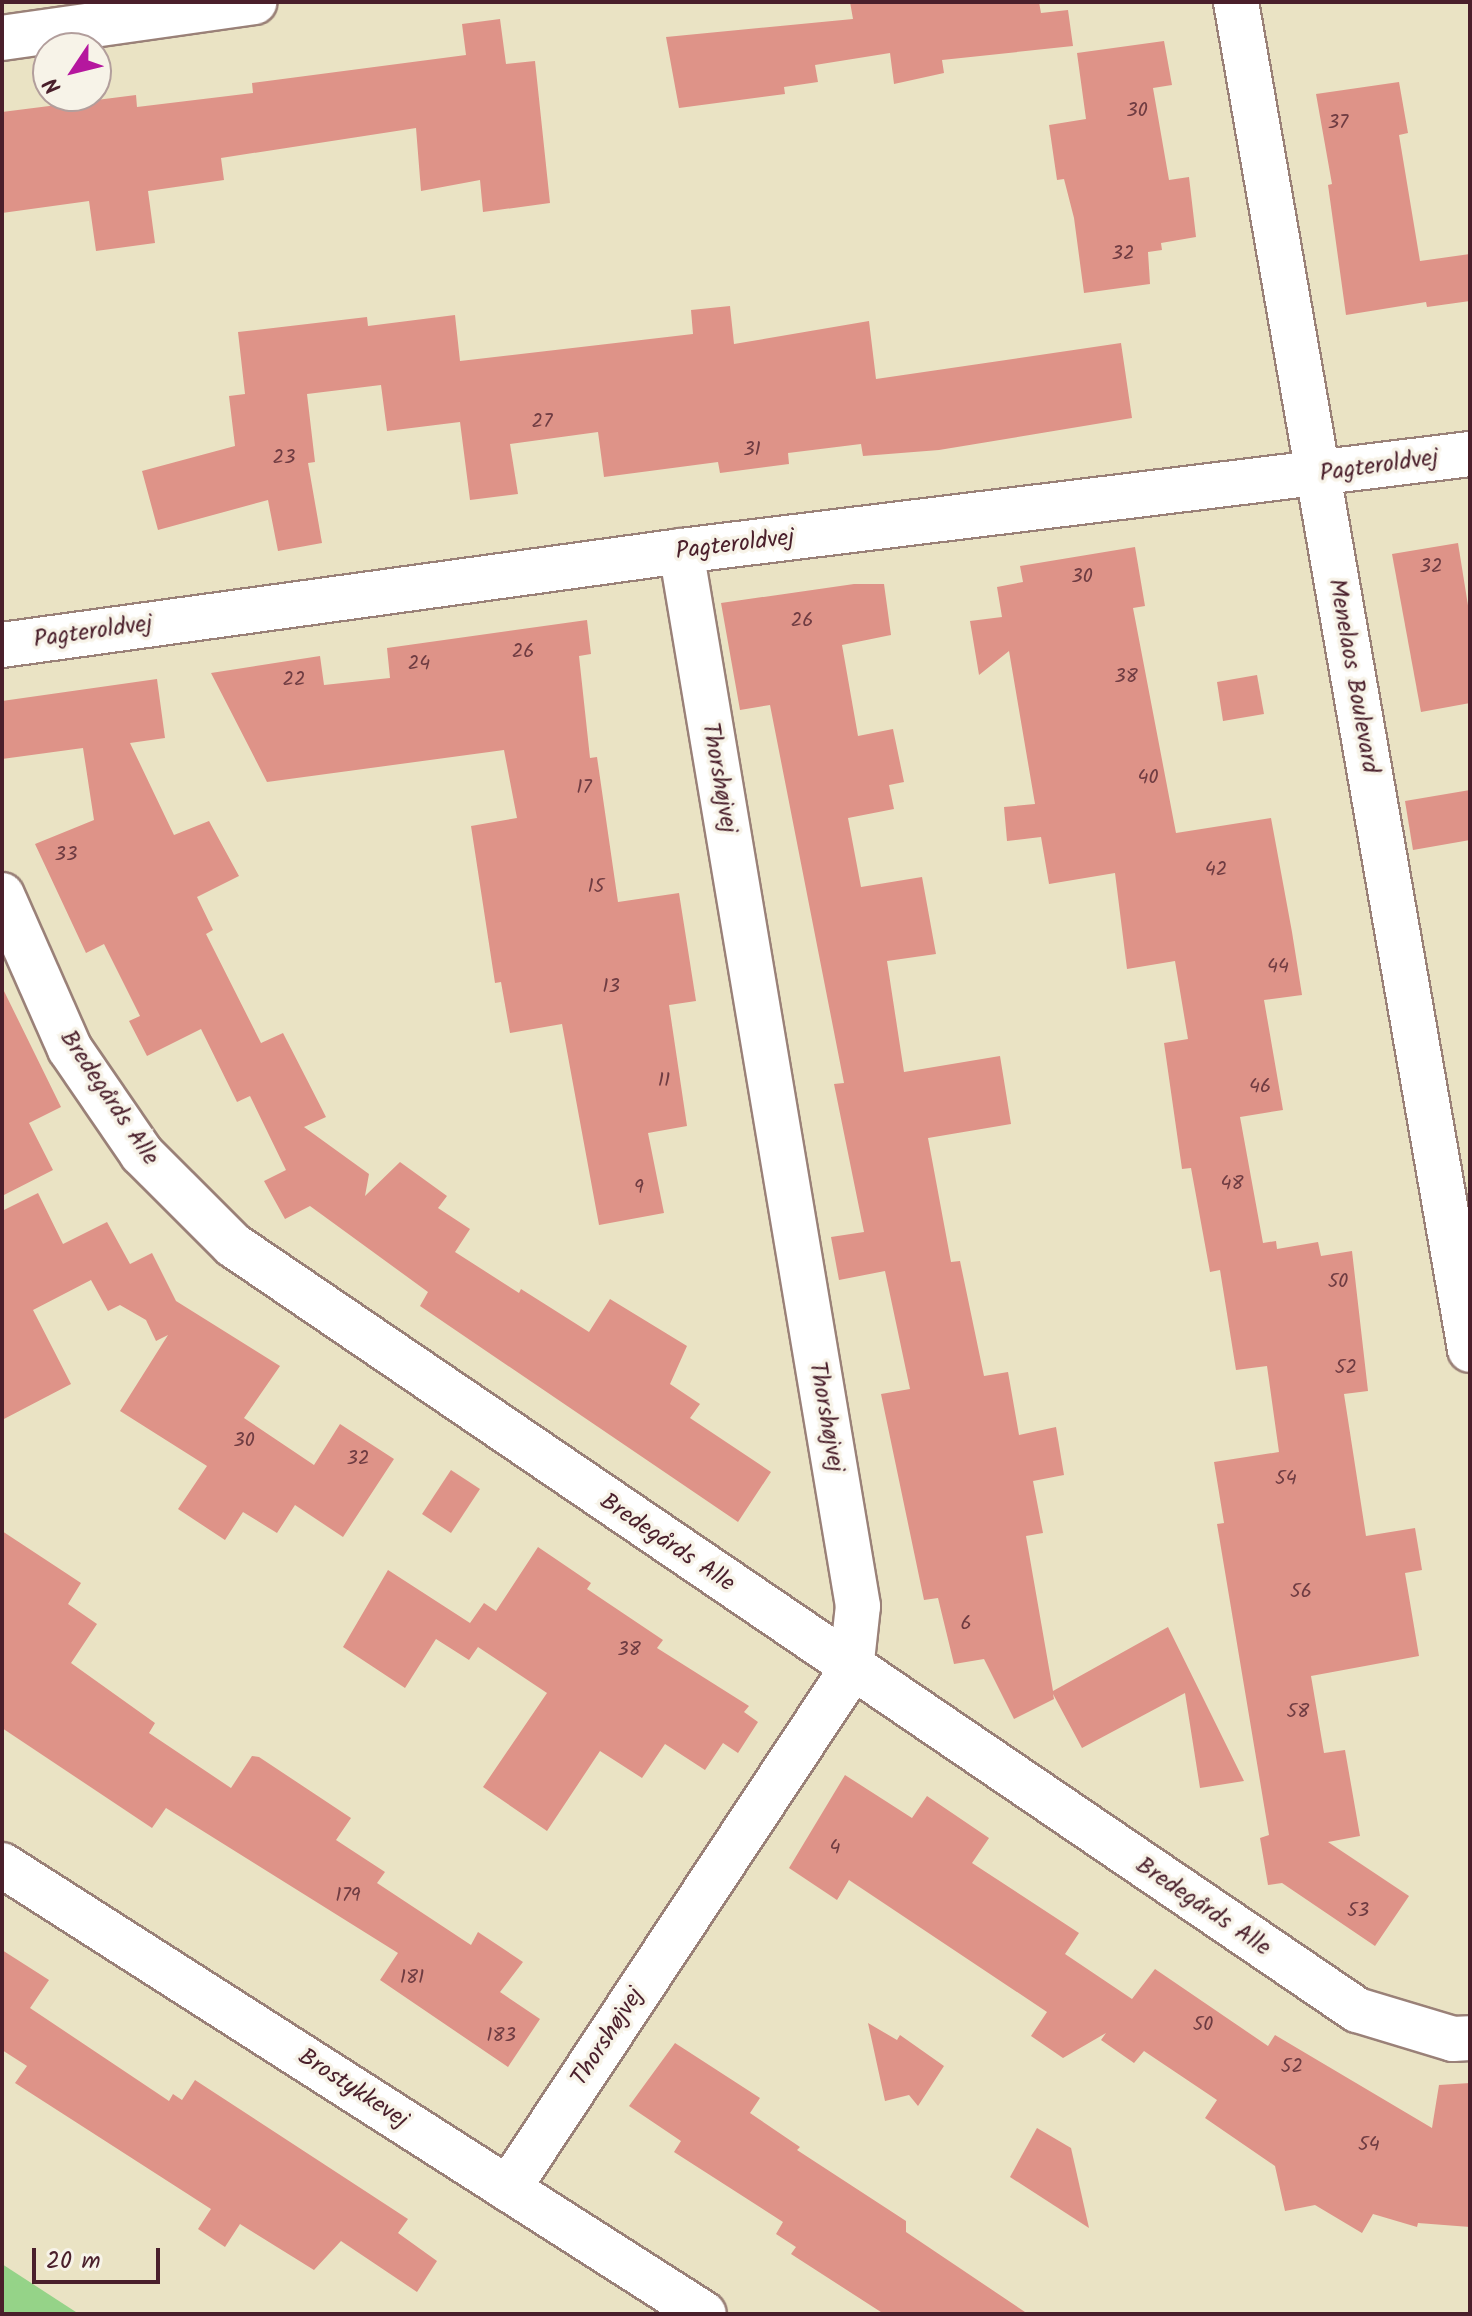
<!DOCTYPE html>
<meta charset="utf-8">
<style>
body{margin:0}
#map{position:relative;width:1472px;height:2316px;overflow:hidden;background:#eae3c4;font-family:Kalam,sans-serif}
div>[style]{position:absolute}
.green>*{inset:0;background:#95d388}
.building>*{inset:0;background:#de9388}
.roads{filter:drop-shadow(2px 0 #9a8178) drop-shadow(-2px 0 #9a8178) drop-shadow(0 2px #9a8178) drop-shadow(0 -2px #9a8178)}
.minor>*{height:44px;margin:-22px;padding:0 22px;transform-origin:22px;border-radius:22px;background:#fff}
span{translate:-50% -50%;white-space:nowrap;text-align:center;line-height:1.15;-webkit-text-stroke:7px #f7f3e8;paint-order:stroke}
.number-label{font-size:20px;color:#6f3c42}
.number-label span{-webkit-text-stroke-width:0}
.street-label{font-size:24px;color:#4a1f2b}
.frame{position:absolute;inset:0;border:4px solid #4a1f2b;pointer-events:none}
.north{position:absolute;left:32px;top:32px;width:80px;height:80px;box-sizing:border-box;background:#f7f3e8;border:2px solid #b29e9c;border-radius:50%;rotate:235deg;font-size:22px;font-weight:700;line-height:32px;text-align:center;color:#4a1f2b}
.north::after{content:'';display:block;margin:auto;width:28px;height:36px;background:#b5179e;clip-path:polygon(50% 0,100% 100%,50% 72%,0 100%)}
.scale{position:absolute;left:32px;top:2248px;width:128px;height:36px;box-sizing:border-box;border:4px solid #4a1f2b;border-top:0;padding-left:10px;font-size:24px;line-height:28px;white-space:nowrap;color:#4a1f2b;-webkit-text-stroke:6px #f7f3e8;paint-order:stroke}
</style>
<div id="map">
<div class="green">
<div style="clip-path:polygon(2px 2264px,79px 2314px,2px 2314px)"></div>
</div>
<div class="building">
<div style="clip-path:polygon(850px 2px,1039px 2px,1041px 13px,1068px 10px,1073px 46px,942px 60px,944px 73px,894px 84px,890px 53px,815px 65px,818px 82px,784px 87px,785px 94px,679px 108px,666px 37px,853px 19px)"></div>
<div style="clip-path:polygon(500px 19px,506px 64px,535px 61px,550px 203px,483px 212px,480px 180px,421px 191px,416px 128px,221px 158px,224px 180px,148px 191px,155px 243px,96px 251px,89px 201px,2px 213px,2px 112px,136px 95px,137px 107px,253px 93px,252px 83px,466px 55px,462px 24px)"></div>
<div style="clip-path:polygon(1164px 41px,1172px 85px,1153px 88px,1169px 180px,1189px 177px,1196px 237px,1161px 243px,1162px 250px,1148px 252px,1150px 284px,1084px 293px,1074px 218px,1064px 179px,1057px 180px,1049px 125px,1086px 119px,1077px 53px)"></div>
<div style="clip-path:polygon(1399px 82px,1408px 133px,1399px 135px,1420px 261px,1470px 254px,1470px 301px,1427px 307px,1426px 302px,1346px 315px,1328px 185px,1332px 184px,1316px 94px)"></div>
<div style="clip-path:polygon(730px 306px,734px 344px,869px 321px,876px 379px,1121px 343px,1132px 418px,939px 450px,863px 456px,861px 444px,788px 453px,789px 464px,720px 473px,718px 462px,604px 477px,598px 432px,510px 444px,518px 494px,470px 500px,460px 422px,387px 431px,381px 385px,307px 394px,315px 462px,308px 463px,322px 543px,278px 551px,268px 500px,158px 530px,142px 471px,235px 446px,229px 396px,245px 394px,238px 332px,367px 317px,368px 326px,455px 315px,460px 361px,693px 334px,691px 310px)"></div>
<div style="clip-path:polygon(1458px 543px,1470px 618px,1470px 703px,1421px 712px,1392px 554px)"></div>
<div style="clip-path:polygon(1135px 547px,1145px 606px,1133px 608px,1176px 833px,1271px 818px,1292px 932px,1302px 995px,1264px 1000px,1283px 1110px,1240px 1117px,1263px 1243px,1276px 1241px,1277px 1249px,1318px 1242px,1321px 1256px,1352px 1251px,1368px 1391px,1344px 1394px,1366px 1536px,1415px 1528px,1422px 1570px,1405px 1573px,1419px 1656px,1311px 1676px,1324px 1753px,1345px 1750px,1360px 1836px,1328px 1842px,1409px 1896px,1375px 1946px,1282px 1883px,1268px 1885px,1260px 1838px,1269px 1835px,1217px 1524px,1224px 1523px,1214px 1462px,1279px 1452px,1267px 1366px,1236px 1370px,1220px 1270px,1210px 1272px,1191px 1168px,1182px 1169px,1164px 1043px,1188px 1039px,1175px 961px,1127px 969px,1115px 873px,1049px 884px,1041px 837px,1007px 841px,1004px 807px,1035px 804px,1009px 651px,979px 675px,970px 621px,1002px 617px,997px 587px,1023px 582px,1020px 566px)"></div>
<div style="clip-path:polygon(854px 584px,884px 584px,891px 635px,842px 645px,858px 736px,893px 729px,904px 782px,889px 785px,894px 809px,848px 818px,861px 887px,922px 877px,936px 954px,887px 961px,904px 1072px,1000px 1056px,1011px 1124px,928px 1138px,951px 1262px,960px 1261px,984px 1376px,1008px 1372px,1019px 1435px,1056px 1427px,1064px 1475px,1033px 1481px,1043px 1533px,1026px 1536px,1053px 1691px,1168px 1627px,1244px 1781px,1200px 1788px,1185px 1693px,1082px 1748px,1053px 1694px,1054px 1699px,1014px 1719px,984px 1659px,954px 1664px,938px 1598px,924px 1600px,881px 1394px,910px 1389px,885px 1271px,839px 1280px,831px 1237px,864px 1232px,834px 1084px,844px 1083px,770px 705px,740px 710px,721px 603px)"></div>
<div style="clip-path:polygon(587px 620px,591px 654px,579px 656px,590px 758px,597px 757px,618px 902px,679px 893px,696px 1001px,669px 1005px,687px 1126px,648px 1133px,664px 1213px,599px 1225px,562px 1024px,510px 1033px,501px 982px,495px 983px,471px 826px,517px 818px,504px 750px,267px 782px,211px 673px,320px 656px,324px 685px,390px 678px,387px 648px)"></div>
<div style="clip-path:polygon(1257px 675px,1264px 714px,1223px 721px,1217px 682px)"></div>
<div style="clip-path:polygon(157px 679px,165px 738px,130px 743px,174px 835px,209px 821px,239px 876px,197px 897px,213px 930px,206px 934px,261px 1043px,283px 1033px,326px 1117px,304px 1127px,369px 1174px,365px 1196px,400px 1162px,447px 1196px,438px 1208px,470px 1229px,455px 1252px,519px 1293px,521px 1289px,589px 1332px,610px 1299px,687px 1346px,670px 1384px,700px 1404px,690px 1418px,771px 1472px,738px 1522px,420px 1306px,428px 1292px,310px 1206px,285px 1219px,264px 1181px,286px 1170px,250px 1096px,237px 1102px,201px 1029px,147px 1056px,129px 1021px,140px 1016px,104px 944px,86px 953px,35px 844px,94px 820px,83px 748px,2px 759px,2px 701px)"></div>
<div style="clip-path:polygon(1470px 790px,1470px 840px,1413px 850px,1405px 801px)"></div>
<div style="clip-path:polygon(2px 987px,61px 1107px,29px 1123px,53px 1170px,2px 1196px)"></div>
<div style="clip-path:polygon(38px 1193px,63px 1244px,107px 1222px,130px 1264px,152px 1253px,176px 1301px,280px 1366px,244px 1418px,314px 1465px,340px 1424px,394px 1459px,343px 1537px,295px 1505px,277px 1533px,243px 1512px,225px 1540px,178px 1509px,207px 1466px,120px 1411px,168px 1335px,156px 1341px,146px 1320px,120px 1305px,108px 1311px,91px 1280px,33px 1310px,71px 1384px,2px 1420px,2px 1211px)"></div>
<div style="clip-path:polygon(451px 1470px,480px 1489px,451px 1533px,422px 1514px)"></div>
<div style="clip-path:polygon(2px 1531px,81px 1583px,68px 1604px,97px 1624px,71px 1663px,155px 1723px,149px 1733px,231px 1788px,252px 1756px,259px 1757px,351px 1818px,336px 1840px,385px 1872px,377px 1883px,471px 1945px,478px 1932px,523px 1962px,500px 1992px,540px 2019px,508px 2067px,380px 1980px,398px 1953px,166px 1808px,152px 1828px,2px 1728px)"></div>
<div style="clip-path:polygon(538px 1547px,591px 1583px,587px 1589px,663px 1640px,657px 1648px,749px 1706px,744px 1712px,758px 1722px,738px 1753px,723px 1743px,705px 1770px,665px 1744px,642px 1778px,600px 1751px,547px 1831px,483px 1787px,547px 1693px,478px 1647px,469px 1660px,436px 1639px,405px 1688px,343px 1647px,388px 1570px,470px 1623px,484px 1603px,496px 1611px)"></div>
<div style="clip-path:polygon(845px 1775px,912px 1818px,927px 1796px,989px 1838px,972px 1863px,1079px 1933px,1065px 1954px,1132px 1999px,1155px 1969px,1268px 2046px,1275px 2035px,1432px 2128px,1439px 2085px,1470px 2083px,1470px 2227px,1418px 2223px,1417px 2227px,1373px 2214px,1362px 2233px,1315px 2205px,1285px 2211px,1275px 2166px,1205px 2118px,1217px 2100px,1144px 2051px,1134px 2063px,1101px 2040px,1106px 2033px,1063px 2058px,1031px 2036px,1047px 2012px,849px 1880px,837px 1900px,789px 1868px)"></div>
<div style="clip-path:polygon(2px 1950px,49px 1980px,30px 2008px,169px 2101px,173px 2094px,182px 2100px,195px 2080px,408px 2219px,398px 2233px,437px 2261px,417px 2292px,341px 2241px,314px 2270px,240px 2224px,225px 2247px,198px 2229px,211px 2209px,15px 2083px,27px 2066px,2px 2050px)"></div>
<div style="clip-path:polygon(868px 2023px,897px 2040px,900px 2035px,944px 2066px,918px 2106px,909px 2095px,885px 2101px)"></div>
<div style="clip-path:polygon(675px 2043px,760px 2098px,750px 2113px,800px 2147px,797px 2150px,906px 2221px,906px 2232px,1028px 2314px,884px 2314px,791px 2254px,796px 2247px,776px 2234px,783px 2222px,674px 2152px,681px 2141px,629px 2106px)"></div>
<div style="clip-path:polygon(1037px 2128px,1071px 2148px,1089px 2228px,1010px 2177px)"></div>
</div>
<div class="roads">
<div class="minor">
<div style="left:1236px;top:2px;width:1368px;rotate:80.15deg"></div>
<div style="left:2px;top:38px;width:255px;rotate:-8.1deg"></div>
<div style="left:2px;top:645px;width:685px;rotate:-7.88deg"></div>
<div style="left:681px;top:551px;width:795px;rotate:-7.01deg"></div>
<div style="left:2px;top:895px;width:168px;rotate:66.2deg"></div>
<div style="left:70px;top:1049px;width:127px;rotate:55.6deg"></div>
<div style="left:142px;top:1154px;width:129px;rotate:45deg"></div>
<div style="left:233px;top:1245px;width:1360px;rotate:34.24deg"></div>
<div style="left:1357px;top:2010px;width:100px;rotate:16.8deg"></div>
<div style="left:1453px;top:2039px;width:17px;rotate:-3deg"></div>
<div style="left:2px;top:1865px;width:833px;rotate:32.6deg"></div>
<div style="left:508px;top:2189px;width:622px;rotate:-56.54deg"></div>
<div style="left:851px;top:1670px;width:64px;rotate:-83.8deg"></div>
<div style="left:858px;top:1606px;width:1070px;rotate:-99.52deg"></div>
</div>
</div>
<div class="number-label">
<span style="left:1137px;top:111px">30</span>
<span style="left:1338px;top:123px">37</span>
<span style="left:1123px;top:254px">32</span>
<span style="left:542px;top:422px">27</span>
<span style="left:752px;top:450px">31</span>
<span style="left:284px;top:458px">23</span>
<span style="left:1431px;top:567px">32</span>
<span style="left:1082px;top:577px">30</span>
<span style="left:802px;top:621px">26</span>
<span style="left:523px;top:652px">26</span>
<span style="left:419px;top:664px">24</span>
<span style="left:1126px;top:677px">38</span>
<span style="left:294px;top:680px">22</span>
<span style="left:1148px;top:778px">40</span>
<span style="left:584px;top:788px">17</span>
<span style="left:66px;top:855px">33</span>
<span style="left:1216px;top:870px">42</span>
<span style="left:596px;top:887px">15</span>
<span style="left:1278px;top:967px">44</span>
<span style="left:611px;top:987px">13</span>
<span style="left:664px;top:1081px">11</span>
<span style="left:1260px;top:1087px">46</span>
<span style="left:1232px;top:1184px">48</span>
<span style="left:639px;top:1188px">9</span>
<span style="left:1338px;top:1282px">50</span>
<span style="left:1346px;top:1368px">52</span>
<span style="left:244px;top:1441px">30</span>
<span style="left:358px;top:1459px">32</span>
<span style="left:1286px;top:1479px">54</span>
<span style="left:1301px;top:1592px">56</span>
<span style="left:966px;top:1624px">6</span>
<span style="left:629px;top:1650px">38</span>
<span style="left:1298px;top:1712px">58</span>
<span style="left:835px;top:1848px">4</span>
<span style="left:348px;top:1896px">179</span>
<span style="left:1358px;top:1911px">53</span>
<span style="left:412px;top:1978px">181</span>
<span style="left:1203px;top:2025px">50</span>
<span style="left:501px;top:2036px">183</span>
<span style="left:1292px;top:2067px">52</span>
<span style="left:1369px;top:2145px">54</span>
</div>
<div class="street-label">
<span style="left:1379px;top:466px;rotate:-8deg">Pagteroldvej</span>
<span style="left:735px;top:545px;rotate:-7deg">Pagteroldvej</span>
<span style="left:93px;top:632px;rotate:-8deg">Pagteroldvej</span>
<span style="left:1353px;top:676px;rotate:80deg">Menelaos Boulevard</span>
<span style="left:719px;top:778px;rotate:80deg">Thorshøjvej</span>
<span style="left:109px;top:1098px;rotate:56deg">Bredegårds Alle</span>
<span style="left:826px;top:1417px;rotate:80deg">Thorshøjvej</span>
<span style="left:667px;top:1543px;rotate:34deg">Bredegårds Alle</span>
<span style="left:1203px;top:1907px;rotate:34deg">Bredegårds Alle</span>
<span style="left:608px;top:2037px;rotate:-57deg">Thorshøjvej</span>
<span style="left:353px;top:2089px;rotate:33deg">Brostykkevej</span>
</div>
<div class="frame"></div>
<div class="north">N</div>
<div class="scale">20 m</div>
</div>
